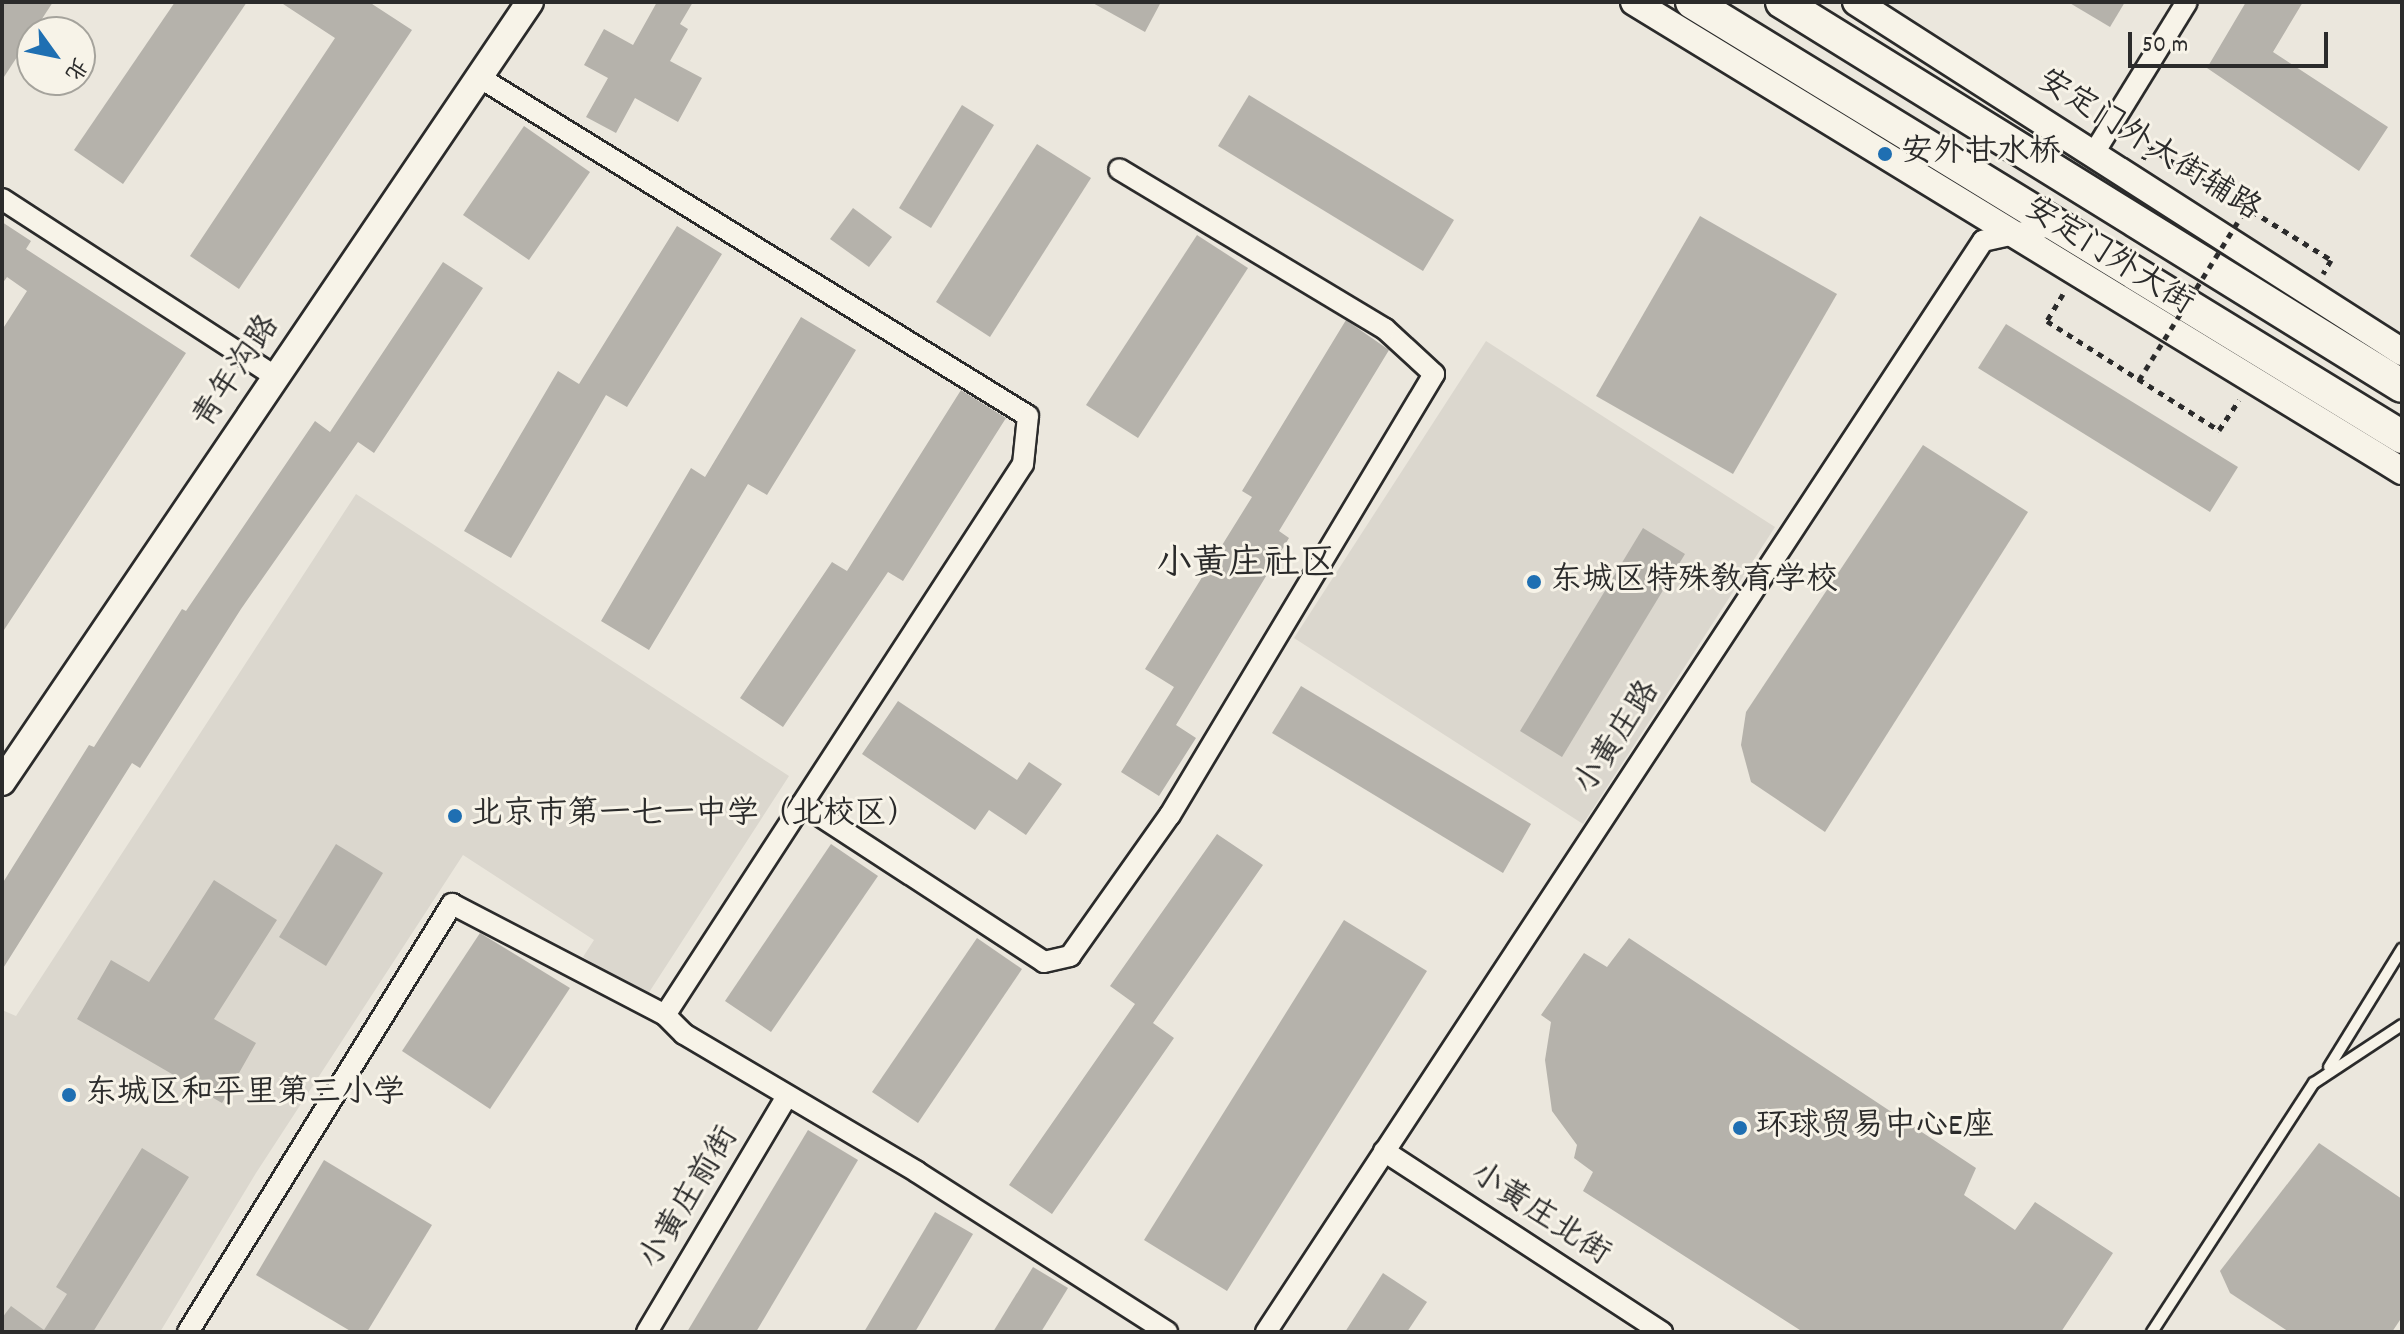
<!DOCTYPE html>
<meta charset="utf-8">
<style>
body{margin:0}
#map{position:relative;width:2404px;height:1334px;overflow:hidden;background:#ebe7dd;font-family:Dekko,"LXGW WenKai TC",sans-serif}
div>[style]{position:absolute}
.built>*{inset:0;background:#dbd7ce}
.building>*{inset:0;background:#b5b2ab}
.path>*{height:5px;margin-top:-2.5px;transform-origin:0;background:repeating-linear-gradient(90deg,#2b2b2b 0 6px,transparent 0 12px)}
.roads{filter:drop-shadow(2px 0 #2b2b2b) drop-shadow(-2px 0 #2b2b2b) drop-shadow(0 2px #2b2b2b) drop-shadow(0 -2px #2b2b2b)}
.service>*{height:10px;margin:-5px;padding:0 5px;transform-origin:5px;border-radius:5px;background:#f7f3e8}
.minor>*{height:20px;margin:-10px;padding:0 10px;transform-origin:10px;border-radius:10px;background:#f7f3e8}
.tertiary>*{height:26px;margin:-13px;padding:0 13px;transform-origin:13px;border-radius:13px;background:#f7f3e8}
.primary>*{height:32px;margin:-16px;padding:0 16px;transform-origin:16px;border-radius:16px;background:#f7f3e8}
.path-bridge>*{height:5px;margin-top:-2.5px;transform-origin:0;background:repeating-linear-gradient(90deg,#2b2b2b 0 6px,transparent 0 12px)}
.dots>*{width:22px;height:22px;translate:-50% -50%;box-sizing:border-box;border:4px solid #f7f3e8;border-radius:50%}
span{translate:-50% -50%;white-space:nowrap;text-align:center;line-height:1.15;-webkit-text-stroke:6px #f7f3e8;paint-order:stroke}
.street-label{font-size:32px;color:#2b2b2b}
.poi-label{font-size:32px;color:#2b2b2b}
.left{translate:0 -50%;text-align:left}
.quarter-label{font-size:36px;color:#2b2b2b}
.frame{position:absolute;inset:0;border:4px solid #2b2b2b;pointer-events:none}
.north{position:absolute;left:16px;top:16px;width:80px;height:80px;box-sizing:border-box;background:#f7f3e8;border:2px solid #a5a39c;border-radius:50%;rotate:123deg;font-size:22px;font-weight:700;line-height:32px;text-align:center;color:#2b2b2b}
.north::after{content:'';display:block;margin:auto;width:28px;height:36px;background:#1f6fb2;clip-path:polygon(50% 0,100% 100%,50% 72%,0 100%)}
.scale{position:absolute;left:2128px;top:32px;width:200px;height:36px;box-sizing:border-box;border:4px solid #2b2b2b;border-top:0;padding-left:10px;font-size:24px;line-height:28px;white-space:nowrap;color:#2b2b2b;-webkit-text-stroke:6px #f7f3e8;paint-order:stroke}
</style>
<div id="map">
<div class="built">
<div style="clip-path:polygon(1486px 341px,1775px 527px,1583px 824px,1294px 638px)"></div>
<div style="clip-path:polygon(356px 494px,789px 776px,646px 997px,583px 957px,594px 940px,463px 855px,256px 1173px,160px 1332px,2px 1332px,2px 1010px,16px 1016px)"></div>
</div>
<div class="building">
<div style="clip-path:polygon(2px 2px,53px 2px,2px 80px)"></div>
<div style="clip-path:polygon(175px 2px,247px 2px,123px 184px,74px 150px)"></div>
<div style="clip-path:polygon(280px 2px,369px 2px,412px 30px,239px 289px,190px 256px,335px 38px)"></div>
<div style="clip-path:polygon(657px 2px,693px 2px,680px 24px,688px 29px,670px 61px,702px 78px,678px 122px,635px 98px,616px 133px,586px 117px,608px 78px,584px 65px,604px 29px,633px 45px)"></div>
<div style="clip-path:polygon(1091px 2px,1161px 2px,1145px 32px)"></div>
<div style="clip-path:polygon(2068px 2px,2125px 2px,2110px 27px)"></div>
<div style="clip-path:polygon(2246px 2px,2303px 2px,2273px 52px,2388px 127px,2359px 171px,2207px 68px)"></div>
<div style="clip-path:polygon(1249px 95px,1454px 220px,1423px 271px,1218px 146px)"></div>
<div style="clip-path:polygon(962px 105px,994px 125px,931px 228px,899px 208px)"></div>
<div style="clip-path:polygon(524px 126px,590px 172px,529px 260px,463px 215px)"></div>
<div style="clip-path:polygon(1037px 144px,1091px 178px,990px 337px,936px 302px)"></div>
<div style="clip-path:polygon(853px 208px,892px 237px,869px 267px,830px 239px)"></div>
<div style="clip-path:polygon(1700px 216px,1837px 294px,1733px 474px,1596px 396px)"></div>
<div style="clip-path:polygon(2px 222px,31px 241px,26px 249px,186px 353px,2px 633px,2px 330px,27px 291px,7px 277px,2px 284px)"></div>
<div style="clip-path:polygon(677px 226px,722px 254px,627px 407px,606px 395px,511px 558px,464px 531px,558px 371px,579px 384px)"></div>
<div style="clip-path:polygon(1197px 235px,1248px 268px,1138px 438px,1086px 405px)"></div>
<div style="clip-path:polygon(443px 262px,483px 288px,374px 453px,358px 442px,241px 609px,140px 768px,132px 763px,2px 970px,2px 884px,89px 745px,94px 747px,182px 609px,186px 611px,315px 421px,330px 432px)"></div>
<div style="clip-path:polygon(801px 317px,856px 350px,767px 495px,748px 484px,649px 650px,601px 621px,691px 468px,705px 477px)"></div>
<div style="clip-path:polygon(1346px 320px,1389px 350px,1279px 531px,1289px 538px,1176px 725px,1196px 738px,1159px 796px,1121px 772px,1174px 687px,1145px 669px,1252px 497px,1242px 491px)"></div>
<div style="clip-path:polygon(2006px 324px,2238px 467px,2210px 512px,1978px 368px)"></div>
<div style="clip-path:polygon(961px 390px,1006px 418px,903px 581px,888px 572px,783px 727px,740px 698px,832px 562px,847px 571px)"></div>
<div style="clip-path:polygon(1923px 445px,2028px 512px,1825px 832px,1751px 782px,1741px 745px,1746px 712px)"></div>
<div style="clip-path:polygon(1643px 528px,1685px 554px,1562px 757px,1520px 731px)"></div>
<div style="clip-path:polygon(1301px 686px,1531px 824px,1503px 873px,1272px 733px)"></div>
<div style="clip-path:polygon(898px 701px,1017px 780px,1029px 762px,1062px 784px,1026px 835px,989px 810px,975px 830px,862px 754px)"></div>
<div style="clip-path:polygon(1217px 834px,1263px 865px,1153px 1023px,1174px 1038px,1052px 1214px,1009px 1185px,1135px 1004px,1110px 986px)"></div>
<div style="clip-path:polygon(336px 844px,383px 873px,326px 966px,279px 937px)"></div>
<div style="clip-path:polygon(831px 844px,878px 876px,771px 1032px,725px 1001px)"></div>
<div style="clip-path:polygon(214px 880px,277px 920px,214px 1019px,256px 1043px,222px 1103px,77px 1019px,111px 960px,149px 982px)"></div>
<div style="clip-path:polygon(1344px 920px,1427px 971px,1227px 1291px,1144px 1240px)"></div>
<div style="clip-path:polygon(480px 933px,570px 988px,490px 1109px,402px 1051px)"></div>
<div style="clip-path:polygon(977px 938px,1022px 969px,918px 1123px,872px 1092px)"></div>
<div style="clip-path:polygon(1629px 938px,1976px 1168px,1964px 1195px,2015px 1230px,2035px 1202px,2113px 1253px,2061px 1332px,1803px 1332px,1583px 1191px,1593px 1172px,1574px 1158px,1577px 1145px,1552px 1111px,1545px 1060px,1551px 1022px,1541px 1015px,1584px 953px,1607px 967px)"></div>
<div style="clip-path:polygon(808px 1130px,858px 1160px,756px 1332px,687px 1332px)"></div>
<div style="clip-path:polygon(2319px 1143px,2402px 1199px,2402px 1317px,2392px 1332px,2289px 1332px,2230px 1293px,2220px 1271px)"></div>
<div style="clip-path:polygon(142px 1148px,189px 1177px,93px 1332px,2px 1332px,2px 1318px,11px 1306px,44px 1330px,67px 1294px,56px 1287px)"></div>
<div style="clip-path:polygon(324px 1160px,432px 1225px,367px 1332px,352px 1332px,256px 1275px)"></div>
<div style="clip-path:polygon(935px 1212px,973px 1234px,915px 1332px,864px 1332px)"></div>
<div style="clip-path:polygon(1033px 1267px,1068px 1288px,1041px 1332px,993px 1332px)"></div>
<div style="clip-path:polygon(1383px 1273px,1427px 1302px,1407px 1332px,1345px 1332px)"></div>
</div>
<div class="path">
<div style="left:2143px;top:159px;width:13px;rotate:-58deg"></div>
<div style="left:2150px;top:148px;width:213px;rotate:31.7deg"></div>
<div style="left:2331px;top:260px;width:16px;rotate:120deg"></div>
<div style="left:2063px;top:294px;width:31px;rotate:121deg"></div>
<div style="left:2047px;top:321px;width:204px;rotate:32.4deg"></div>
<div style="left:2219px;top:430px;width:36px;rotate:-56deg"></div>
</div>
<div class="roads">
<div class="service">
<div style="left:2329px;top:1067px;width:139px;rotate:-58.3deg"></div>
<div style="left:2152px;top:1332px;width:297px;rotate:-57deg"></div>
<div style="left:2314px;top:1083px;width:105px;rotate:-33.4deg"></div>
</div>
<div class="minor">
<div style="left:479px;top:77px;width:645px;rotate:31.69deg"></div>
<div style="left:1028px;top:416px;width:48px;rotate:95.9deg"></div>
<div style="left:1023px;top:464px;width:657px;rotate:123.01deg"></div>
<div style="left:2094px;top:153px;width:177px;rotate:-58.4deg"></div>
<div style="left:2px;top:199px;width:327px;rotate:33deg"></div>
<div style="left:802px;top:804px;width:289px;rotate:33.1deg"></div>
<div style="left:1044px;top:962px;width:27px;rotate:-13deg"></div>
<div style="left:1070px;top:956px;width:173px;rotate:-54.7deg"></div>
<div style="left:1170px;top:815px;width:514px;rotate:-59.09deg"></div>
<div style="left:1434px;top:374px;width:67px;rotate:-137.4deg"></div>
<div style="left:1385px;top:329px;width:310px;rotate:-149deg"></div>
<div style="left:1384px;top:1151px;width:332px;rotate:33.1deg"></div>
<div style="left:188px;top:1332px;width:503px;rotate:-58.33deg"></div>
<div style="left:452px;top:904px;width:240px;rotate:27.5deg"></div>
<div style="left:665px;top:1015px;width:27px;rotate:45deg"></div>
<div style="left:684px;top:1034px;width:271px;rotate:30.6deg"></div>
<div style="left:917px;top:1172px;width:297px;rotate:32.6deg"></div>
<div style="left:647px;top:1332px;width:274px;rotate:-59.3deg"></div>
<div style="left:1266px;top:1332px;width:1306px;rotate:-56.69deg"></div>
<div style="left:1983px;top:241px;width:74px;rotate:-12.5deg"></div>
</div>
<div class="tertiary">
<div style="left:1634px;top:2px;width:900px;rotate:31.41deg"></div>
<div style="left:1856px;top:2px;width:649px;rotate:32.66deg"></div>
<div style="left:2px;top:782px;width:942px;rotate:-55.91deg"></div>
</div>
<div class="primary">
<div style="left:1692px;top:2px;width:833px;rotate:31.49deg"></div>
<div style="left:1782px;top:2px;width:729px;rotate:31.77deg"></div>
</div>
</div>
<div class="path-bridge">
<div style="left:2139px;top:380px;width:202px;rotate:-58deg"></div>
</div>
<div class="dots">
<div style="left:1885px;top:154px;background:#1f6fb2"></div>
<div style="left:1534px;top:582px;background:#1f6fb2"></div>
<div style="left:455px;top:816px;background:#1f6fb2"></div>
<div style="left:69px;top:1095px;background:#1f6fb2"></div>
<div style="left:1740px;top:1128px;background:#1f6fb2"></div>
</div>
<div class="street-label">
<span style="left:2148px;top:147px;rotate:32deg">安定门外大街辅路</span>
<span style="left:2108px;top:258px;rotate:32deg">安定门外大街</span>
<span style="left:238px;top:373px;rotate:-56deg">青年沟路</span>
<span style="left:1619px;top:739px;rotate:-57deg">小黄庄路</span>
<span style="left:691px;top:1199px;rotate:-59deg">小黄庄前街</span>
<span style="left:1539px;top:1216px;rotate:33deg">小黄庄北街</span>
</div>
<div class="poi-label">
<span class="left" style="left:1901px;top:154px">安外甘水桥</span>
<span class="left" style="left:1550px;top:582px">东城区特殊教育学校</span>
<span class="left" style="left:471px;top:816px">北京市第一七一中学（北校区）</span>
<span class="left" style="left:85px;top:1095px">东城区和平里第三小学</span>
<span class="left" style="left:1756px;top:1128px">环球贸易中心E座</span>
</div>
<div class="quarter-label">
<span style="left:1246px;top:567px">小黄庄社区</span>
</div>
<div class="frame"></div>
<div class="north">北</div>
<div class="scale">50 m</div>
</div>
